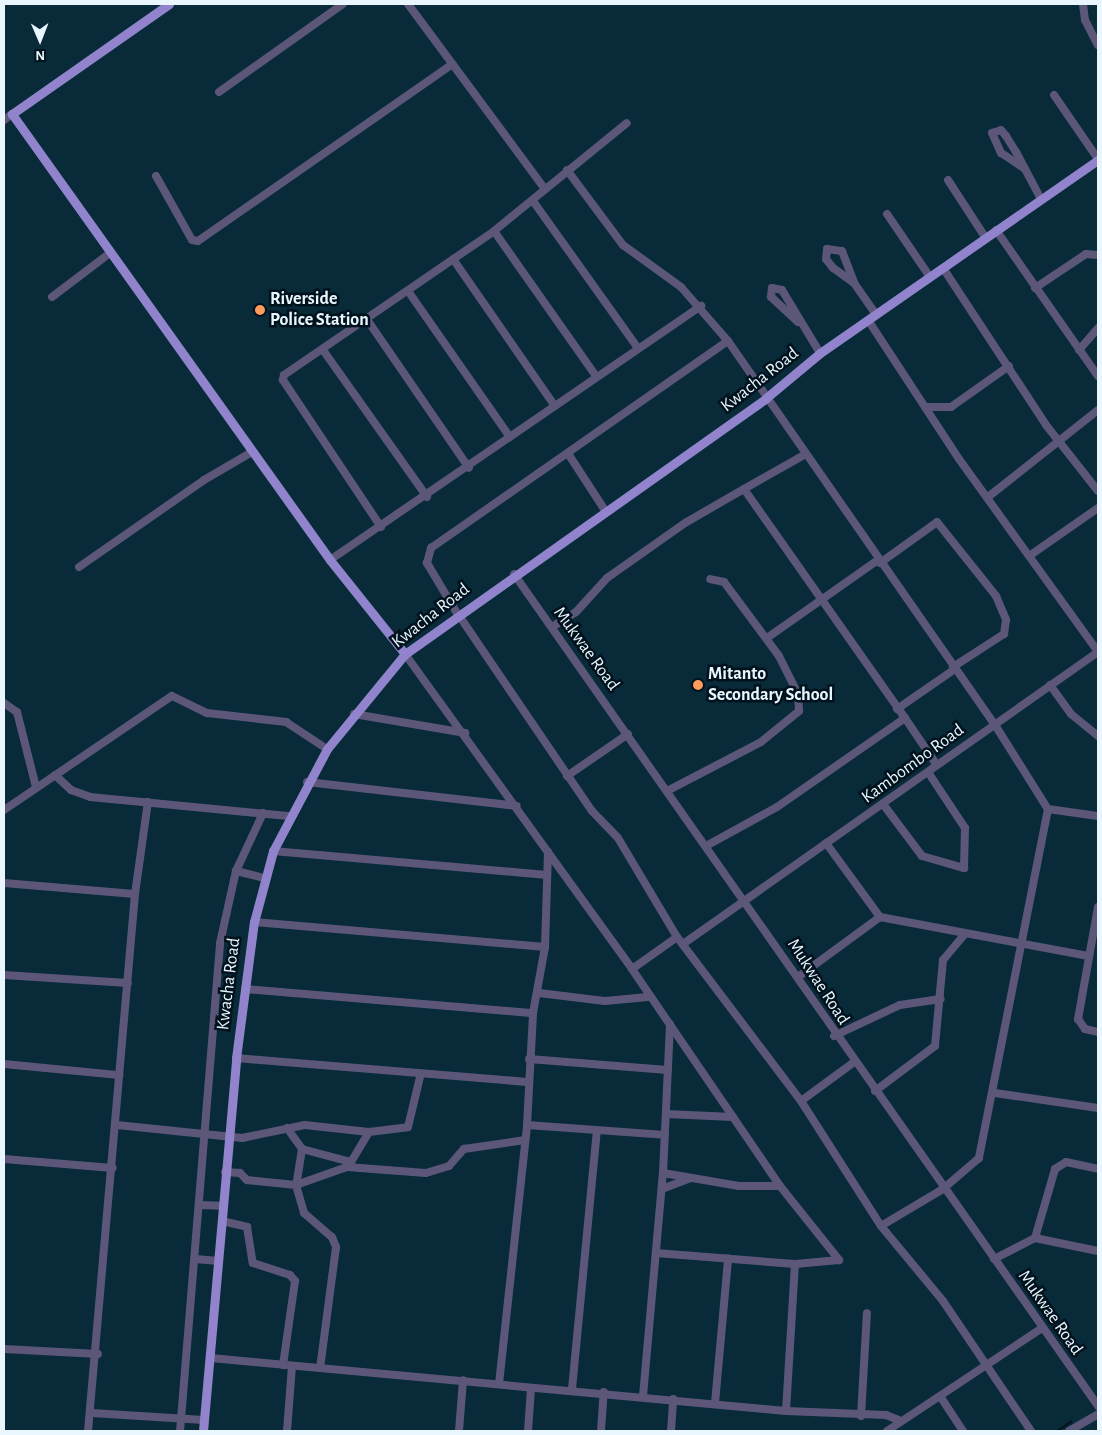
<!DOCTYPE html>
<style>
body{margin:0}
#map{position:relative;width:1102px;height:1435px;overflow:hidden;background:#082a39;font-family:"Alegreya Sans",sans-serif}
div>[style]{position:absolute}
.stream>*{height:2px;margin:-1px;padding:0 1px;transform-origin:1px;border-radius:1px;background:#031017}
.minor>*{height:8px;margin:-4px;padding:0 4px;transform-origin:4px;border-radius:4px;background:#5c5679}
.major>*{height:9px;margin:-4.5px;padding:0 4.5px;transform-origin:4.5px;border-radius:4.5px;background:#9184cc}
.dots>*{width:14px;height:14px;translate:-50% -50%;box-sizing:border-box;border:2px solid #00121d;border-radius:50%}
span{translate:-50% -50%;white-space:nowrap;text-align:center;line-height:1.15;-webkit-text-stroke:5px #00121d;paint-order:stroke}
.poi-label{font-size:18px;color:#eaf6fd;font-weight:700}
.left{translate:0 -50%;text-align:left}
.street-label{font-size:18px;color:#eaf6fd}
.frame{position:absolute;inset:0;border:5px solid #eaf6fd;pointer-events:none}
.north{position:absolute;left:15px;top:15px;width:50px;height:50px;-webkit-text-stroke:4px #00121d;paint-order:stroke;rotate:179deg;font-size:14px;font-weight:700;line-height:20px;text-align:center;color:#eaf6fd}
.north::after{content:'';display:block;margin:auto;width:18px;height:22px;background:#eaf6fd;clip-path:polygon(50% 0,100% 100%,50% 72%,0 100%)}
</style>
<div id="map">
<div class="stream">
<div style="left:1057px;top:1431px;width:17px;rotate:-33deg"></div>
</div>
<div class="minor">
<div style="left:408px;top:4px;width:229px;rotate:53.5deg"></div>
<div style="left:1083px;top:4px;width:16px;rotate:83deg"></div>
<div style="left:1085px;top:20px;width:28px;rotate:63deg"></div>
<div style="left:219px;top:92px;width:152px;rotate:-35.4deg"></div>
<div style="left:1054px;top:95px;width:78px;rotate:55.5deg"></div>
<div style="left:4px;top:120px;width:10px;rotate:-37deg"></div>
<div style="left:1025px;top:169px;width:29px;rotate:-146deg"></div>
<div style="left:1001px;top:153px;width:22px;rotate:-114deg"></div>
<div style="left:992px;top:133px;width:9px;rotate:-18deg"></div>
<div style="left:1001px;top:130px;width:8px;rotate:50deg"></div>
<div style="left:1006px;top:136px;width:19px;rotate:58deg"></div>
<div style="left:1016px;top:152px;width:53px;rotate:62deg"></div>
<div style="left:567px;top:170px;width:94px;rotate:53.3deg"></div>
<div style="left:623px;top:245px;width:72px;rotate:35.9deg"></div>
<div style="left:681px;top:287px;width:72px;rotate:49deg"></div>
<div style="left:728px;top:341px;width:468px;rotate:55.2deg"></div>
<div style="left:995px;top:725px;width:99px;rotate:57.8deg"></div>
<div style="left:1048px;top:809px;width:356px;rotate:101.2deg"></div>
<div style="left:979px;top:1158px;width:48px;rotate:139.3deg"></div>
<div style="left:943px;top:1189px;width:72px;rotate:149.2deg"></div>
<div style="left:156px;top:176px;width:73px;rotate:60.6deg"></div>
<div style="left:192px;top:240px;width:6px;rotate:9deg"></div>
<div style="left:198px;top:241px;width:310px;rotate:-34.8deg"></div>
<div style="left:948px;top:180px;width:68px;rotate:57deg"></div>
<div style="left:533px;top:201px;width:179px;rotate:54.5deg"></div>
<div style="left:887px;top:214px;width:76px;rotate:55.7deg"></div>
<div style="left:996px;top:230px;width:178px;rotate:55.1deg"></div>
<div style="left:494px;top:231px;width:171px;rotate:-39.1deg"></div>
<div style="left:453px;top:259px;width:178px;rotate:55.3deg"></div>
<div style="left:943px;top:268px;width:188px;rotate:56.7deg"></div>
<div style="left:1046px;top:425px;width:84px;rotate:51.8deg"></div>
<div style="left:854px;top:283px;width:26px;rotate:-144deg"></div>
<div style="left:833px;top:268px;width:11px;rotate:-128deg"></div>
<div style="left:826px;top:259px;width:10px;rotate:-84deg"></div>
<div style="left:827px;top:249px;width:15px;rotate:8deg"></div>
<div style="left:842px;top:251px;width:34px;rotate:69deg"></div>
<div style="left:854px;top:283px;width:38px;rotate:55deg"></div>
<div style="left:1035px;top:288px;width:61px;rotate:-33.7deg"></div>
<div style="left:1086px;top:254px;width:12px;rotate:5deg"></div>
<div style="left:408px;top:291px;width:178px;rotate:55.1deg"></div>
<div style="left:52px;top:297px;width:73px;rotate:-37.2deg"></div>
<div style="left:868px;top:320px;width:166px;rotate:56.8deg"></div>
<div style="left:959px;top:459px;width:238px;rotate:54.2deg"></div>
<div style="left:368px;top:321px;width:178px;rotate:55.5deg"></div>
<div style="left:798px;top:322px;width:37px;rotate:-137deg"></div>
<div style="left:771px;top:297px;width:9px;rotate:-84deg"></div>
<div style="left:772px;top:288px;width:10px;rotate:11deg"></div>
<div style="left:782px;top:290px;width:74px;rotate:58.9deg"></div>
<div style="left:323px;top:350px;width:180px;rotate:54.7deg"></div>
<div style="left:1079px;top:350px;width:29px;rotate:-49deg"></div>
<div style="left:925px;top:407px;width:26px"></div>
<div style="left:951px;top:407px;width:71px;rotate:-35.3deg"></div>
<div style="left:569px;top:455px;width:68px;rotate:57deg"></div>
<div style="left:804px;top:455px;width:69px;rotate:150.5deg"></div>
<div style="left:744px;top:489px;width:280px;rotate:54.9deg"></div>
<div style="left:988px;top:497px;width:140px;rotate:-38.3deg"></div>
<div style="left:381px;top:527px;width:177px;rotate:-123.7deg"></div>
<div style="left:283px;top:380px;width:5px;rotate:-79deg"></div>
<div style="left:284px;top:375px;width:255px;rotate:-34.4deg"></div>
<div style="left:494px;top:231px;width:177px;rotate:54.9deg"></div>
<div style="left:1032px;top:554px;width:80px;rotate:-34.9deg"></div>
<div style="left:330px;top:560px;width:450px;rotate:-34.4deg"></div>
<div style="left:880px;top:563px;width:70px;rotate:-35.7deg"></div>
<div style="left:937px;top:522px;width:95px;rotate:51.4deg"></div>
<div style="left:996px;top:596px;width:26px;rotate:67deg"></div>
<div style="left:1006px;top:620px;width:14px;rotate:98deg"></div>
<div style="left:1004px;top:634px;width:61px;rotate:147.1deg"></div>
<div style="left:79px;top:567px;width:152px;rotate:-34.8deg"></div>
<div style="left:204px;top:480px;width:56px;rotate:-30.3deg"></div>
<div style="left:514px;top:574px;width:1017px;rotate:54.93deg"></div>
<div style="left:458px;top:614px;width:238px;rotate:55.8deg"></div>
<div style="left:592px;top:811px;width:37px;rotate:46deg"></div>
<div style="left:618px;top:838px;width:115px;rotate:59.2deg"></div>
<div style="left:677px;top:937px;width:206px;rotate:52.9deg"></div>
<div style="left:801px;top:1101px;width:148px;rotate:57.4deg"></div>
<div style="left:881px;top:1226px;width:97px;rotate:50.4deg"></div>
<div style="left:943px;top:1301px;width:157px;rotate:55.9deg"></div>
<div style="left:458px;top:615px;width:61px;rotate:-120.8deg"></div>
<div style="left:427px;top:563px;width:16px;rotate:-75deg"></div>
<div style="left:431px;top:548px;width:362px;rotate:-34.9deg"></div>
<div style="left:552px;top:627px;width:28px;rotate:-32deg"></div>
<div style="left:576px;top:612px;width:46px;rotate:-47.6deg"></div>
<div style="left:607px;top:578px;width:95px;rotate:-35.2deg"></div>
<div style="left:685px;top:523px;width:68px;rotate:-30deg"></div>
<div style="left:767px;top:638px;width:136px;rotate:-35.1deg"></div>
<div style="left:405px;top:654px;width:388px;rotate:54.2deg"></div>
<div style="left:632px;top:969px;width:263px;rotate:55.7deg"></div>
<div style="left:780px;top:1186px;width:95px;rotate:51.4deg"></div>
<div style="left:839px;top:1260px;width:44px;rotate:174.8deg"></div>
<div style="left:795px;top:1264px;width:139px;rotate:-175.5deg"></div>
<div style="left:1050px;top:685px;width:36px;rotate:54deg"></div>
<div style="left:1071px;top:714px;width:35px;rotate:39deg"></div>
<div style="left:4px;top:703px;width:16px;rotate:35deg"></div>
<div style="left:17px;top:712px;width:77px;rotate:75.8deg"></div>
<div style="left:897px;top:709px;width:70px;rotate:-34.6deg"></div>
<div style="left:354px;top:714px;width:113px;rotate:9.7deg"></div>
<div style="left:55px;top:775px;width:22px;rotate:43deg"></div>
<div style="left:71px;top:790px;width:20px;rotate:20deg"></div>
<div style="left:90px;top:797px;width:199px;rotate:5.5deg"></div>
<div style="left:567px;top:776px;width:74px;rotate:-34.5deg"></div>
<div style="left:307px;top:782px;width:211px;rotate:6.5deg"></div>
<div style="left:667px;top:791px;width:106px;rotate:-27.5deg"></div>
<div style="left:761px;top:742px;width:49px;rotate:-39.2deg"></div>
<div style="left:799px;top:711px;width:17px;rotate:-93deg"></div>
<div style="left:798px;top:694px;width:42px;rotate:-116.6deg"></div>
<div style="left:779px;top:656px;width:92px;rotate:-126.6deg"></div>
<div style="left:724px;top:582px;width:14px;rotate:-168deg"></div>
<div style="left:883px;top:804px;width:65px;rotate:53.1deg"></div>
<div style="left:922px;top:856px;width:44px;rotate:15.9deg"></div>
<div style="left:964px;top:868px;width:40px;rotate:-88.6deg"></div>
<div style="left:965px;top:828px;width:67px;rotate:-123.5deg"></div>
<div style="left:1048px;top:809px;width:50px;rotate:8deg"></div>
<div style="left:4px;top:810px;width:203px;rotate:-34.2deg"></div>
<div style="left:172px;top:696px;width:39px;rotate:26deg"></div>
<div style="left:207px;top:713px;width:80px;rotate:6.5deg"></div>
<div style="left:286px;top:722px;width:49px;rotate:33.4deg"></div>
<div style="left:826px;top:843px;width:92px;rotate:53.9deg"></div>
<div style="left:880px;top:917px;width:212px;rotate:10.6deg"></div>
<div style="left:706px;top:846px;width:81px;rotate:-28.8deg"></div>
<div style="left:777px;top:807px;width:156px;rotate:-34.8deg"></div>
<div style="left:905px;top:718px;width:55px;rotate:56deg"></div>
<div style="left:273px;top:851px;width:275px;rotate:5deg"></div>
<div style="left:236px;top:871px;width:30px;rotate:14deg"></div>
<div style="left:4px;top:883px;width:131px;rotate:4.8deg"></div>
<div style="left:1098px;top:907px;width:114px;rotate:100.1deg"></div>
<div style="left:1078px;top:1019px;width:12px;rotate:55deg"></div>
<div style="left:1085px;top:1029px;width:13px;rotate:13deg"></div>
<div style="left:254px;top:922px;width:292px;rotate:4.9deg"></div>
<div style="left:683px;top:944px;width:507px;rotate:-35.13deg"></div>
<div style="left:632px;top:969px;width:55px;rotate:-35.4deg"></div>
<div style="left:4px;top:975px;width:124px;rotate:3.7deg"></div>
<div style="left:798px;top:977px;width:102px;rotate:-36.2deg"></div>
<div style="left:245px;top:989px;width:289px;rotate:4.8deg"></div>
<div style="left:539px;top:993px;width:66px;rotate:6.9deg"></div>
<div style="left:605px;top:1001px;width:43px;rotate:-5.3deg"></div>
<div style="left:834px;top:1036px;width:73px;rotate:-25.2deg"></div>
<div style="left:900px;top:1005px;width:41px;rotate:-8.3deg"></div>
<div style="left:236px;top:1058px;width:292px;rotate:4.7deg"></div>
<div style="left:529px;top:1059px;width:139px;rotate:4.5deg"></div>
<div style="left:4px;top:1064px;width:116px;rotate:5.5deg"></div>
<div style="left:875px;top:1091px;width:75px;rotate:-36.9deg"></div>
<div style="left:935px;top:1046px;width:86px;rotate:-84.7deg"></div>
<div style="left:943px;top:960px;width:34px;rotate:-50deg"></div>
<div style="left:995px;top:1093px;width:104px;rotate:8.3deg"></div>
<div style="left:801px;top:1101px;width:66px;rotate:-36.3deg"></div>
<div style="left:666px;top:1114px;width:67px;rotate:2.6deg"></div>
<div style="left:117px;top:1125px;width:126px;rotate:5.9deg"></div>
<div style="left:242px;top:1138px;width:64px;rotate:-11.7deg"></div>
<div style="left:305px;top:1125px;width:64px;rotate:6.2deg"></div>
<div style="left:527px;top:1125px;width:138px;rotate:4.1deg"></div>
<div style="left:287px;top:1128px;width:26px;rotate:54deg"></div>
<div style="left:302px;top:1149px;width:36px;rotate:99deg"></div>
<div style="left:296px;top:1185px;width:29px;rotate:74deg"></div>
<div style="left:304px;top:1213px;width:37px;rotate:41deg"></div>
<div style="left:332px;top:1237px;width:11px;rotate:68deg"></div>
<div style="left:336px;top:1247px;width:122px;rotate:97.5deg"></div>
<div style="left:302px;top:1149px;width:51px;rotate:14.9deg"></div>
<div style="left:351px;top:1162px;width:35px;rotate:-59deg"></div>
<div style="left:369px;top:1132px;width:39px;rotate:-7deg"></div>
<div style="left:408px;top:1127px;width:51px;rotate:-76.5deg"></div>
<div style="left:4px;top:1159px;width:109px;rotate:4.7deg"></div>
<div style="left:225px;top:1172px;width:15px;rotate:4deg"></div>
<div style="left:240px;top:1173px;width:10px;rotate:45deg"></div>
<div style="left:247px;top:1180px;width:49px;rotate:5.8deg"></div>
<div style="left:296px;top:1185px;width:54px;rotate:-19.4deg"></div>
<div style="left:347px;top:1167px;width:79px;rotate:4.3deg"></div>
<div style="left:426px;top:1173px;width:24px;rotate:-17deg"></div>
<div style="left:449px;top:1166px;width:23px;rotate:-49deg"></div>
<div style="left:464px;top:1149px;width:62px;rotate:-8.4deg"></div>
<div style="left:663px;top:1173px;width:77px;rotate:9.7deg"></div>
<div style="left:739px;top:1186px;width:41px"></div>
<div style="left:662px;top:1189px;width:30px;rotate:-21deg"></div>
<div style="left:199px;top:1205px;width:24px;rotate:2deg"></div>
<div style="left:222px;top:1221px;width:26px;rotate:13deg"></div>
<div style="left:247px;top:1227px;width:36px;rotate:81deg"></div>
<div style="left:253px;top:1263px;width:39px;rotate:18deg"></div>
<div style="left:290px;top:1275px;width:8px;rotate:50deg"></div>
<div style="left:295px;top:1281px;width:85px;rotate:98.1deg"></div>
<div style="left:1035px;top:1238px;width:72px;rotate:-73.8deg"></div>
<div style="left:1055px;top:1169px;width:13px;rotate:-32deg"></div>
<div style="left:1066px;top:1162px;width:33px;rotate:12deg"></div>
<div style="left:195px;top:1259px;width:24px;rotate:5deg"></div>
<div style="left:994px;top:1259px;width:46px;rotate:-27.1deg"></div>
<div style="left:1035px;top:1238px;width:64px;rotate:11.7deg"></div>
<div style="left:4px;top:1349px;width:94px;rotate:3deg"></div>
<div style="left:211px;top:1358px;width:577px;rotate:5.27deg"></div>
<div style="left:786px;top:1411px;width:100px;rotate:2.3deg"></div>
<div style="left:886px;top:1415px;width:16px;rotate:22deg"></div>
<div style="left:499px;top:1384px;width:261px;rotate:-83.8deg"></div>
<div style="left:527px;top:1125px;width:112px;rotate:-86.9deg"></div>
<div style="left:533px;top:1013px;width:67px;rotate:-79.7deg"></div>
<div style="left:545px;top:947px;width:95px;rotate:-88.2deg"></div>
<div style="left:572px;top:1389px;width:259px;rotate:-84.5deg"></div>
<div style="left:643px;top:1396px;width:224px;rotate:-84.9deg"></div>
<div style="left:663px;top:1173px;width:149px;rotate:-87.3deg"></div>
<div style="left:940px;top:1396px;width:42px;rotate:56.7deg"></div>
<div style="left:715px;top:1403px;width:145px;rotate:-84.8deg"></div>
<div style="left:786px;top:1411px;width:147px;rotate:-86.5deg"></div>
<div style="left:92px;top:1413px;width:112px;rotate:3.6deg"></div>
<div style="left:861px;top:1416px;width:103px;rotate:-86.7deg"></div>
<div style="left:88px;top:1431px;width:539px;rotate:-85deg"></div>
<div style="left:135px;top:894px;width:93px;rotate:-82deg"></div>
<div style="left:180px;top:1431px;width:490px;rotate:-85.3deg"></div>
<div style="left:220px;top:943px;width:74px;rotate:-77.5deg"></div>
<div style="left:236px;top:871px;width:64px;rotate:-65deg"></div>
<div style="left:287px;top:1431px;width:65px;rotate:-85.6deg"></div>
<div style="left:459px;top:1431px;width:51px;rotate:-85.5deg"></div>
<div style="left:528px;top:1431px;width:43px;rotate:-86deg"></div>
<div style="left:601px;top:1431px;width:39px;rotate:-86deg"></div>
<div style="left:671px;top:1431px;width:32px;rotate:-86deg"></div>
<div style="left:887px;top:1431px;width:186px;rotate:-33.6deg"></div>
<div style="left:1069px;top:1431px;width:34px;rotate:-30deg"></div>
</div>
<div class="major">
<div style="left:169px;top:4px;width:192px;rotate:145deg"></div>
<div style="left:12px;top:114px;width:548px;rotate:54.51deg"></div>
<div style="left:330px;top:560px;width:120px;rotate:51.4deg"></div>
<div style="left:203px;top:1431px;width:374px;rotate:-84.9deg"></div>
<div style="left:236px;top:1058px;width:137px;rotate:-82.5deg"></div>
<div style="left:254px;top:922px;width:73px;rotate:-75deg"></div>
<div style="left:273px;top:851px;width:115px;rotate:-62.1deg"></div>
<div style="left:327px;top:749px;width:123px;rotate:-50.6deg"></div>
<div style="left:405px;top:654px;width:443px;rotate:-35.3deg"></div>
<div style="left:766px;top:398px;width:70px;rotate:-39.8deg"></div>
<div style="left:820px;top:353px;width:338px;rotate:-34.8deg"></div>
</div>
<div class="dots">
<div style="left:260px;top:310px;background:#ff9b5b"></div>
<div style="left:698px;top:685px;background:#ff9b5b"></div>
</div>
<div class="poi-label">
<span class="left" style="left:270px;top:310px">Riverside<br>Police Station</span>
<span class="left" style="left:708px;top:685px">Mitanto<br>Secondary School</span>
</div>
<div class="street-label">
<span style="left:760px;top:380px;rotate:-38deg">Kwacha Road</span>
<span style="left:431px;top:616px;rotate:-38deg">Kwacha Road</span>
<span style="left:586px;top:649px;rotate:54deg">Mukwae Road</span>
<span style="left:913px;top:764px;rotate:-36deg">Kambombo Road</span>
<span style="left:818px;top:982px;rotate:57deg">Mukwae Road</span>
<span style="left:229px;top:984px;rotate:-83deg">Kwacha Road</span>
<span style="left:1050px;top:1313px;rotate:55deg">Mukwae Road</span>
</div>
<div class="frame"></div>
<div class="north">N</div>
</div>
